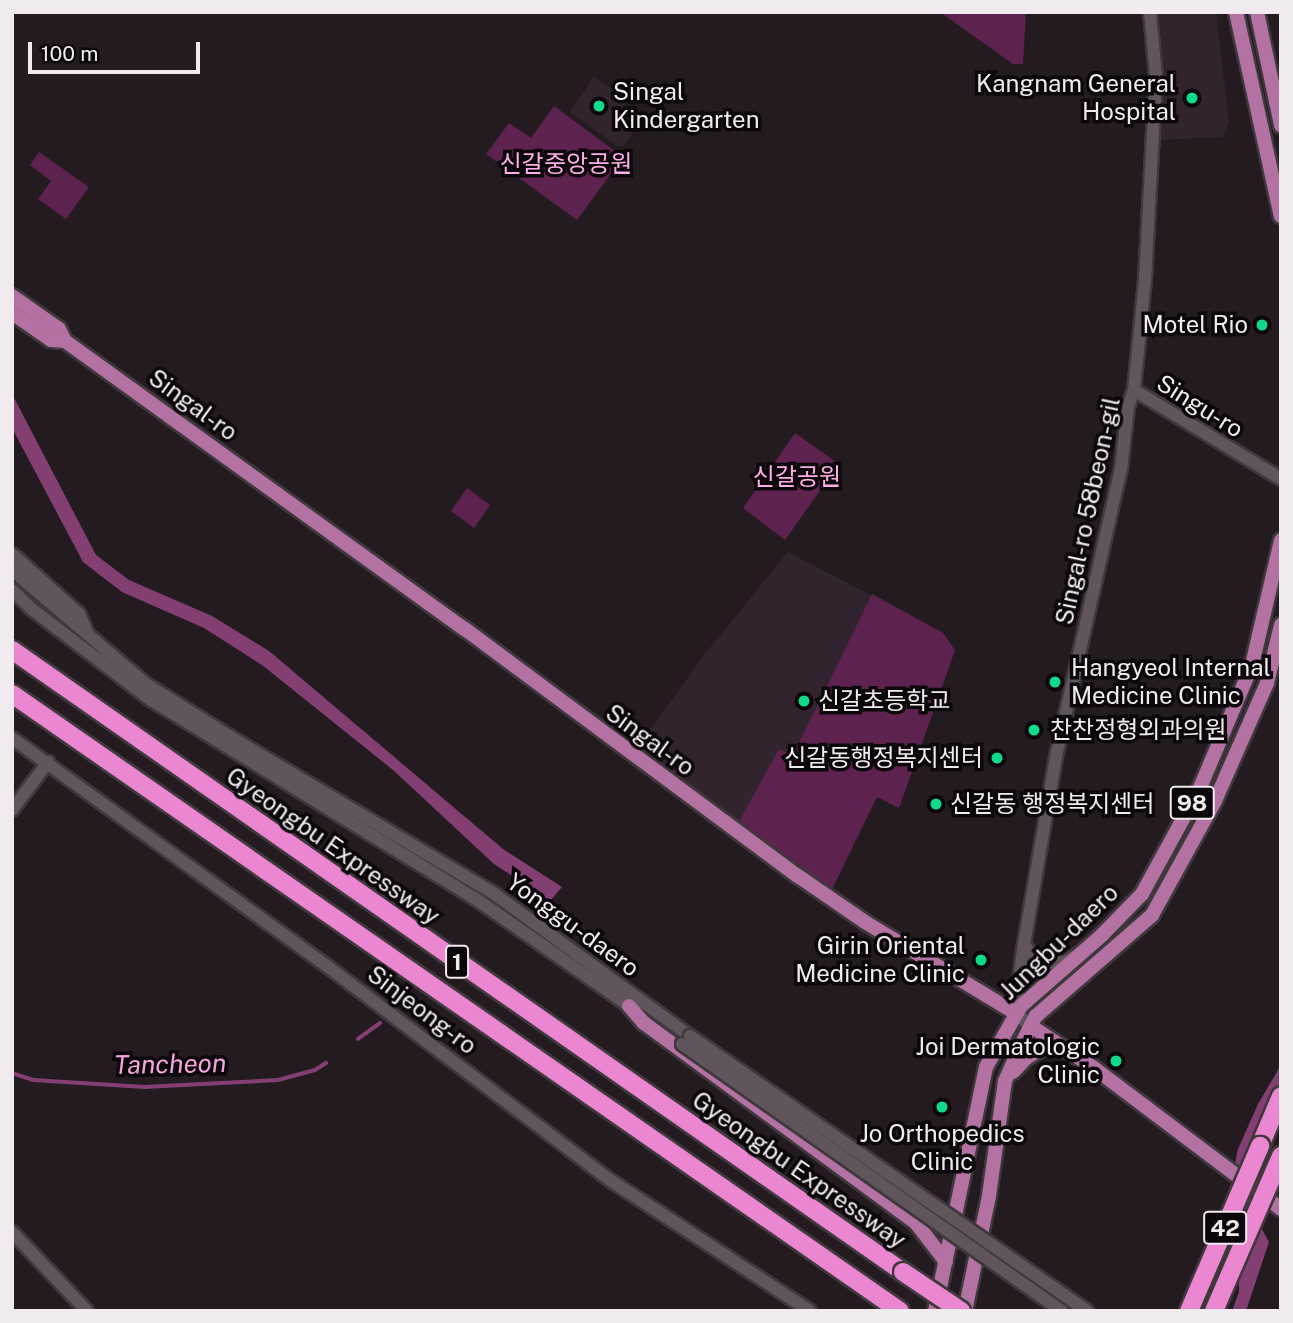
<!DOCTYPE html>
<meta charset="utf-8">
<style>
body{margin:0}
#map{position:relative;width:1293px;height:1323px;overflow:hidden;background:#241b21;font-family:"Public Sans","Noto Sans KR",sans-serif}
div>[style]{position:absolute}
.built>*{inset:0;background:#32242e}
.green>*{inset:0;background:#5e224f}
.water>*{inset:0;background:#843f72}
.stream>*{height:3.5px;margin:-1.75px;padding:0 1.75px;transform-origin:1.75px;border-radius:1.75px;background:#843f72}
.roads{filter:drop-shadow(2px 0 #3f383d) drop-shadow(-2px 0 #3f383d) drop-shadow(0 2px #3f383d) drop-shadow(0 -2px #3f383d)}
.secondary>*{height:12px;margin:-6px;padding:0 6px;transform-origin:6px;border-radius:6px;background:#60555c}
.primary>*{height:14px;margin:-7px;padding:0 7px;transform-origin:7px;border-radius:7px;background:#b372a2}
.highway>*{height:18px;margin:-9px;padding:0 9px;transform-origin:9px;border-radius:9px;background:#eb86d0}
.bridges{filter:drop-shadow(2px 0 #3f383d) drop-shadow(-2px 0 #3f383d) drop-shadow(0 2px #3f383d) drop-shadow(0 -2px #3f383d)}
.secondary-bridge>*{height:12px;margin:-6px;padding:0 6px;transform-origin:6px;border-radius:6px;background:#60555c}
.highway-bridge>*{height:18px;margin:-9px;padding:0 9px;transform-origin:9px;border-radius:9px;background:#eb86d0}
.dots>*{width:19px;height:19px;translate:-50% -50%;box-sizing:border-box;border:4px solid #0b070a;border-radius:50%}
span{translate:-50% -50%;white-space:nowrap;text-align:center;line-height:1.15;-webkit-text-stroke:7px #0b070a;paint-order:stroke}
.shield-label span{padding:2px 5px;background:#0b070a;border:2px solid;border-radius:5px;-webkit-text-stroke-width:0}
.shield-label{font-size:23px;color:#f1eaee;font-weight:700}
.poi-label{font-size:24px;color:#f1eaee}
.right{translate:-100% -50%;text-align:right}
.left{translate:0 -50%;text-align:left}
.park-label{font-size:24px;color:#feaee6}
.street-label{font-size:24px;color:#f1eaee}
.water-label{font-size:26px;color:#f4a5dd;font-style:italic}
.frame{position:absolute;inset:0;border:14px solid #f1eaee;pointer-events:none}
.scale{position:absolute;left:28px;top:42px;width:172px;height:32px;box-sizing:border-box;border:4px solid #f1eaee;border-top:0;padding-left:9px;font-size:21px;line-height:24px;white-space:nowrap;color:#f1eaee;-webkit-text-stroke:5px #0b070a;paint-order:stroke}
</style>
<div id="map">
<div class="built">
<div style="clip-path:polygon(1216px 12px,1229px 123px,1223px 137px,1156px 140px,1155px 13px)"></div>
<div style="clip-path:polygon(594px 77px,628px 100px,619px 112px,638px 126px,623px 146px,617px 146px,570px 112px)"></div>
<div style="clip-path:polygon(788px 552px,943px 633px,955px 650px,899px 808px,877px 797px,832px 889px,638px 747px,704px 655px)"></div>
</div>
<div class="green">
<div style="clip-path:polygon(940px 12px,1026px 12px,1023px 64px,1013px 64px)"></div>
<div style="clip-path:polygon(554px 106px,623px 157px,577px 220px,486px 154px,509px 123px,531px 138px)"></div>
<div style="clip-path:polygon(39px 152px,89px 187px,66px 219px,38px 199px,51px 181px,30px 165px)"></div>
<div style="clip-path:polygon(795px 433px,839px 464px,785px 540px,743px 508px)"></div>
<div style="clip-path:polygon(467px 488px,490px 505px,474px 528px,451px 511px)"></div>
<div style="clip-path:polygon(872px 594px,943px 633px,955px 650px,899px 808px,877px 797px,832px 889px,739px 822px,779px 749px,793px 755px)"></div>
</div>
<div class="water">
<div style="clip-path:polygon(12px 394px,96px 555px,129px 580px,212px 616px,269px 651px,503px 849px,562px 887px,550px 901px,494px 864px,393px 770px,262px 665px,204px 628px,122px 592px,83px 562px,12px 428px)"></div>
<div style="clip-path:polygon(1281px 1065px,1281px 1095px,1257px 1168px,1263px 1185px,1253px 1213px,1269px 1242px,1246px 1311px,1232px 1311px,1239px 1292px,1238px 1241px,1225px 1212px,1238px 1149px,1258px 1104px)"></div>
</div>
<div class="stream">
<div style="left:358px;top:1039px;width:27px;rotate:-36deg"></div>
<div style="left:12px;top:1073px;width:22px;rotate:18deg"></div>
<div style="left:33px;top:1080px;width:112px;rotate:3.6deg"></div>
<div style="left:145px;top:1087px;width:133px;rotate:-3deg"></div>
<div style="left:278px;top:1080px;width:38px;rotate:-15deg"></div>
<div style="left:315px;top:1070px;width:13px;rotate:-32deg"></div>
</div>
<div class="roads">
<div class="secondary">
<div style="left:1134px;top:390px;width:172px;rotate:31.2deg"></div>
<div style="left:12px;top:554px;width:90px;rotate:41.8deg"></div>
<div style="left:79px;top:614px;width:20px;rotate:66deg"></div>
<div style="left:12px;top:570px;width:176px;rotate:40.4deg"></div>
<div style="left:146px;top:684px;width:102px;rotate:32.1deg"></div>
<div style="left:232px;top:738px;width:304px;rotate:30.7deg"></div>
<div style="left:493px;top:893px;width:243px;rotate:36deg"></div>
<div style="left:12px;top:590px;width:29px;rotate:44deg"></div>
<div style="left:33px;top:610px;width:148px;rotate:37.3deg"></div>
<div style="left:151px;top:700px;width:385px;rotate:31.5deg"></div>
<div style="left:479px;top:901px;width:190px;rotate:34.9deg"></div>
<div style="left:12px;top:738px;width:389px;rotate:35.9deg"></div>
<div style="left:327px;top:966px;width:358px;rotate:37.1deg"></div>
<div style="left:613px;top:1182px;width:235px;rotate:33.2deg"></div>
<div style="left:12px;top:810px;width:60px;rotate:-53.1deg"></div>
<div style="left:1024px;top:945px;width:20px;rotate:49deg"></div>
<div style="left:1037px;top:960px;width:9px;rotate:18deg"></div>
<div style="left:1046px;top:963px;width:18px;rotate:-3deg"></div>
<div style="left:1064px;top:962px;width:13px;rotate:-27deg"></div>
<div style="left:1031px;top:1026px;width:21px;rotate:-141deg"></div>
<div style="left:1015px;top:1013px;width:64px;rotate:-82.8deg"></div>
<div style="left:1023px;top:950px;width:201px;rotate:-80.3deg"></div>
<div style="left:1057px;top:752px;width:290px;rotate:-77.3deg"></div>
<div style="left:1121px;top:469px;width:62px;rotate:-83.6deg"></div>
<div style="left:1128px;top:407px;width:18px;rotate:-71deg"></div>
<div style="left:1134px;top:390px;width:111px;rotate:-84.3deg"></div>
<div style="left:1145px;top:280px;width:204px;rotate:-86.9deg"></div>
<div style="left:1156px;top:76px;width:64px;rotate:-95.4deg"></div>
<div style="left:12px;top:1232px;width:109px;rotate:46.5deg"></div>
</div>
<div class="primary">
<div style="left:1236px;top:12px;width:209px;rotate:77.6deg"></div>
<div style="left:1257px;top:12px;width:116px;rotate:78deg"></div>
<div style="left:12px;top:296px;width:57px;rotate:35.1deg"></div>
<div style="left:59px;top:329px;width:13px;rotate:63deg"></div>
<div style="left:65px;top:341px;width:493px;rotate:35.8deg"></div>
<div style="left:465px;top:629px;width:415px;rotate:36.6deg"></div>
<div style="left:798px;top:876px;width:81px;rotate:34.5deg"></div>
<div style="left:865px;top:922px;width:175px;rotate:31.2deg"></div>
<div style="left:12px;top:313px;width:47px;rotate:34.7deg"></div>
<div style="left:51px;top:340px;width:14px;rotate:4deg"></div>
<div style="left:629px;top:1006px;width:23px;rotate:49deg"></div>
<div style="left:644px;top:1023px;width:338px;rotate:36.3deg"></div>
<div style="left:916px;top:1223px;width:49px;rotate:52.4deg"></div>
<div style="left:1031px;top:1026px;width:76px;rotate:33.7deg"></div>
<div style="left:1094px;top:1068px;width:234px;rotate:37deg"></div>
<div style="left:1013px;top:1072px;width:19px;rotate:-47deg"></div>
<div style="left:1026px;top:1058px;width:32px;rotate:-30deg"></div>
<div style="left:935px;top:1311px;width:249px;rotate:-78.2deg"></div>
<div style="left:986px;top:1067px;width:70px;rotate:-60.2deg"></div>
<div style="left:1021px;top:1006px;width:108px;rotate:-41.2deg"></div>
<div style="left:1102px;top:935px;width:57px;rotate:-45.7deg"></div>
<div style="left:1142px;top:894px;width:119px;rotate:-61.3deg"></div>
<div style="left:1199px;top:790px;width:136px;rotate:-67deg"></div>
<div style="left:1252px;top:665px;width:128px;rotate:-76.9deg"></div>
<div style="left:965px;top:1311px;width:117px;rotate:-78.2deg"></div>
<div style="left:989px;top:1196px;width:116px;rotate:-82.1deg"></div>
<div style="left:1005px;top:1081px;width:42px;rotate:-65.9deg"></div>
<div style="left:1022px;top:1043px;width:30px;rotate:-63deg"></div>
<div style="left:1036px;top:1016px;width:154px;rotate:-41deg"></div>
<div style="left:1152px;top:915px;width:130px;rotate:-61.1deg"></div>
<div style="left:1215px;top:801px;width:129px;rotate:-66.2deg"></div>
<div style="left:1267px;top:683px;width:60px;rotate:-76.4deg"></div>
</div>
<div class="highway">
<div style="left:12px;top:650px;width:1087px;rotate:34.92deg"></div>
<div style="left:12px;top:694px;width:1081px;rotate:34.79deg"></div>
<div style="left:1260px;top:1146px;width:54px;rotate:-67.2deg"></div>
</div>
</div>
<div class="bridges">
<div class="secondary-bridge">
<div style="left:690px;top:1036px;width:483px;rotate:34.7deg"></div>
<div style="left:682px;top:1044px;width:464px;rotate:35.1deg"></div>
</div>
<div class="highway-bridge">
<div style="left:903px;top:1272px;width:70px;rotate:33.9deg"></div>
<div style="left:1189px;top:1311px;width:180px;rotate:-66.7deg"></div>
<div style="left:1214px;top:1311px;width:169px;rotate:-66.6deg"></div>
</div>
</div>
<div class="dots">
<div style="left:1192px;top:98px;background:#0fd98a"></div>
<div style="left:599px;top:106px;background:#0fd98a"></div>
<div style="left:1262px;top:325px;background:#0fd98a"></div>
<div style="left:1055px;top:682px;background:#0fd98a"></div>
<div style="left:804px;top:701px;background:#0fd98a"></div>
<div style="left:1034px;top:730px;background:#0fd98a"></div>
<div style="left:997px;top:758px;background:#0fd98a"></div>
<div style="left:936px;top:804px;background:#0fd98a"></div>
<div style="left:981px;top:960px;background:#0fd98a"></div>
<div style="left:1116px;top:1061px;background:#0fd98a"></div>
<div style="left:942px;top:1107px;background:#0fd98a"></div>
</div>
<div class="shield-label">
<span style="left:1192px;top:803px">98</span>
<span style="left:457px;top:962px">1</span>
<span style="left:1225px;top:1228px">42</span>
</div>
<div class="poi-label">
<span class="right" style="left:1176px;top:98px">Kangnam General<br>Hospital</span>
<span class="left" style="left:613px;top:106px">Singal<br>Kindergarten</span>
<span class="right" style="left:1248px;top:325px">Motel Rio</span>
<span class="left" style="left:1071px;top:682px">Hangyeol Internal<br>Medicine Clinic</span>
<span class="left" style="left:818px;top:701px">신갈초등학교</span>
<span class="left" style="left:1050px;top:730px">찬찬정형외과의원</span>
<span class="right" style="left:983px;top:758px">신갈동행정복지센터</span>
<span class="left" style="left:950px;top:804px">신갈동 행정복지센터</span>
<span class="right" style="left:965px;top:960px">Girin Oriental<br>Medicine Clinic</span>
<span class="right" style="left:1100px;top:1061px">Joi Dermatologic<br>Clinic</span>
<span style="left:942px;top:1148px">Jo Orthopedics<br>Clinic</span>
</div>
<div class="park-label">
<span style="left:566px;top:164px">신갈중앙공원</span>
<span style="left:797px;top:477px">신갈공원</span>
</div>
<div class="street-label">
<span style="left:193px;top:405px;rotate:36deg">Singal-ro</span>
<span style="left:1200px;top:406px;rotate:32deg">Singu-ro</span>
<span style="left:1088px;top:511px;rotate:-78deg">Singal-ro 58beon-gil</span>
<span style="left:650px;top:740px;rotate:36deg">Singal-ro</span>
<span style="left:333px;top:846px;rotate:35deg">Gyeongbu Expressway</span>
<span style="left:573px;top:925px;rotate:36deg">Yonggu-daero</span>
<span style="left:1059px;top:942px;rotate:-44deg">Jungbu-daero</span>
<span style="left:422px;top:1010px;rotate:37deg">Sinjeong-ro</span>
<span style="left:799px;top:1170px;rotate:35deg">Gyeongbu Expressway</span>
</div>
<div class="water-label">
<span style="left:170px;top:1064px;rotate:-1deg">Tancheon</span>
</div>
<div class="frame"></div>
<div class="scale">100 m</div>
</div>
